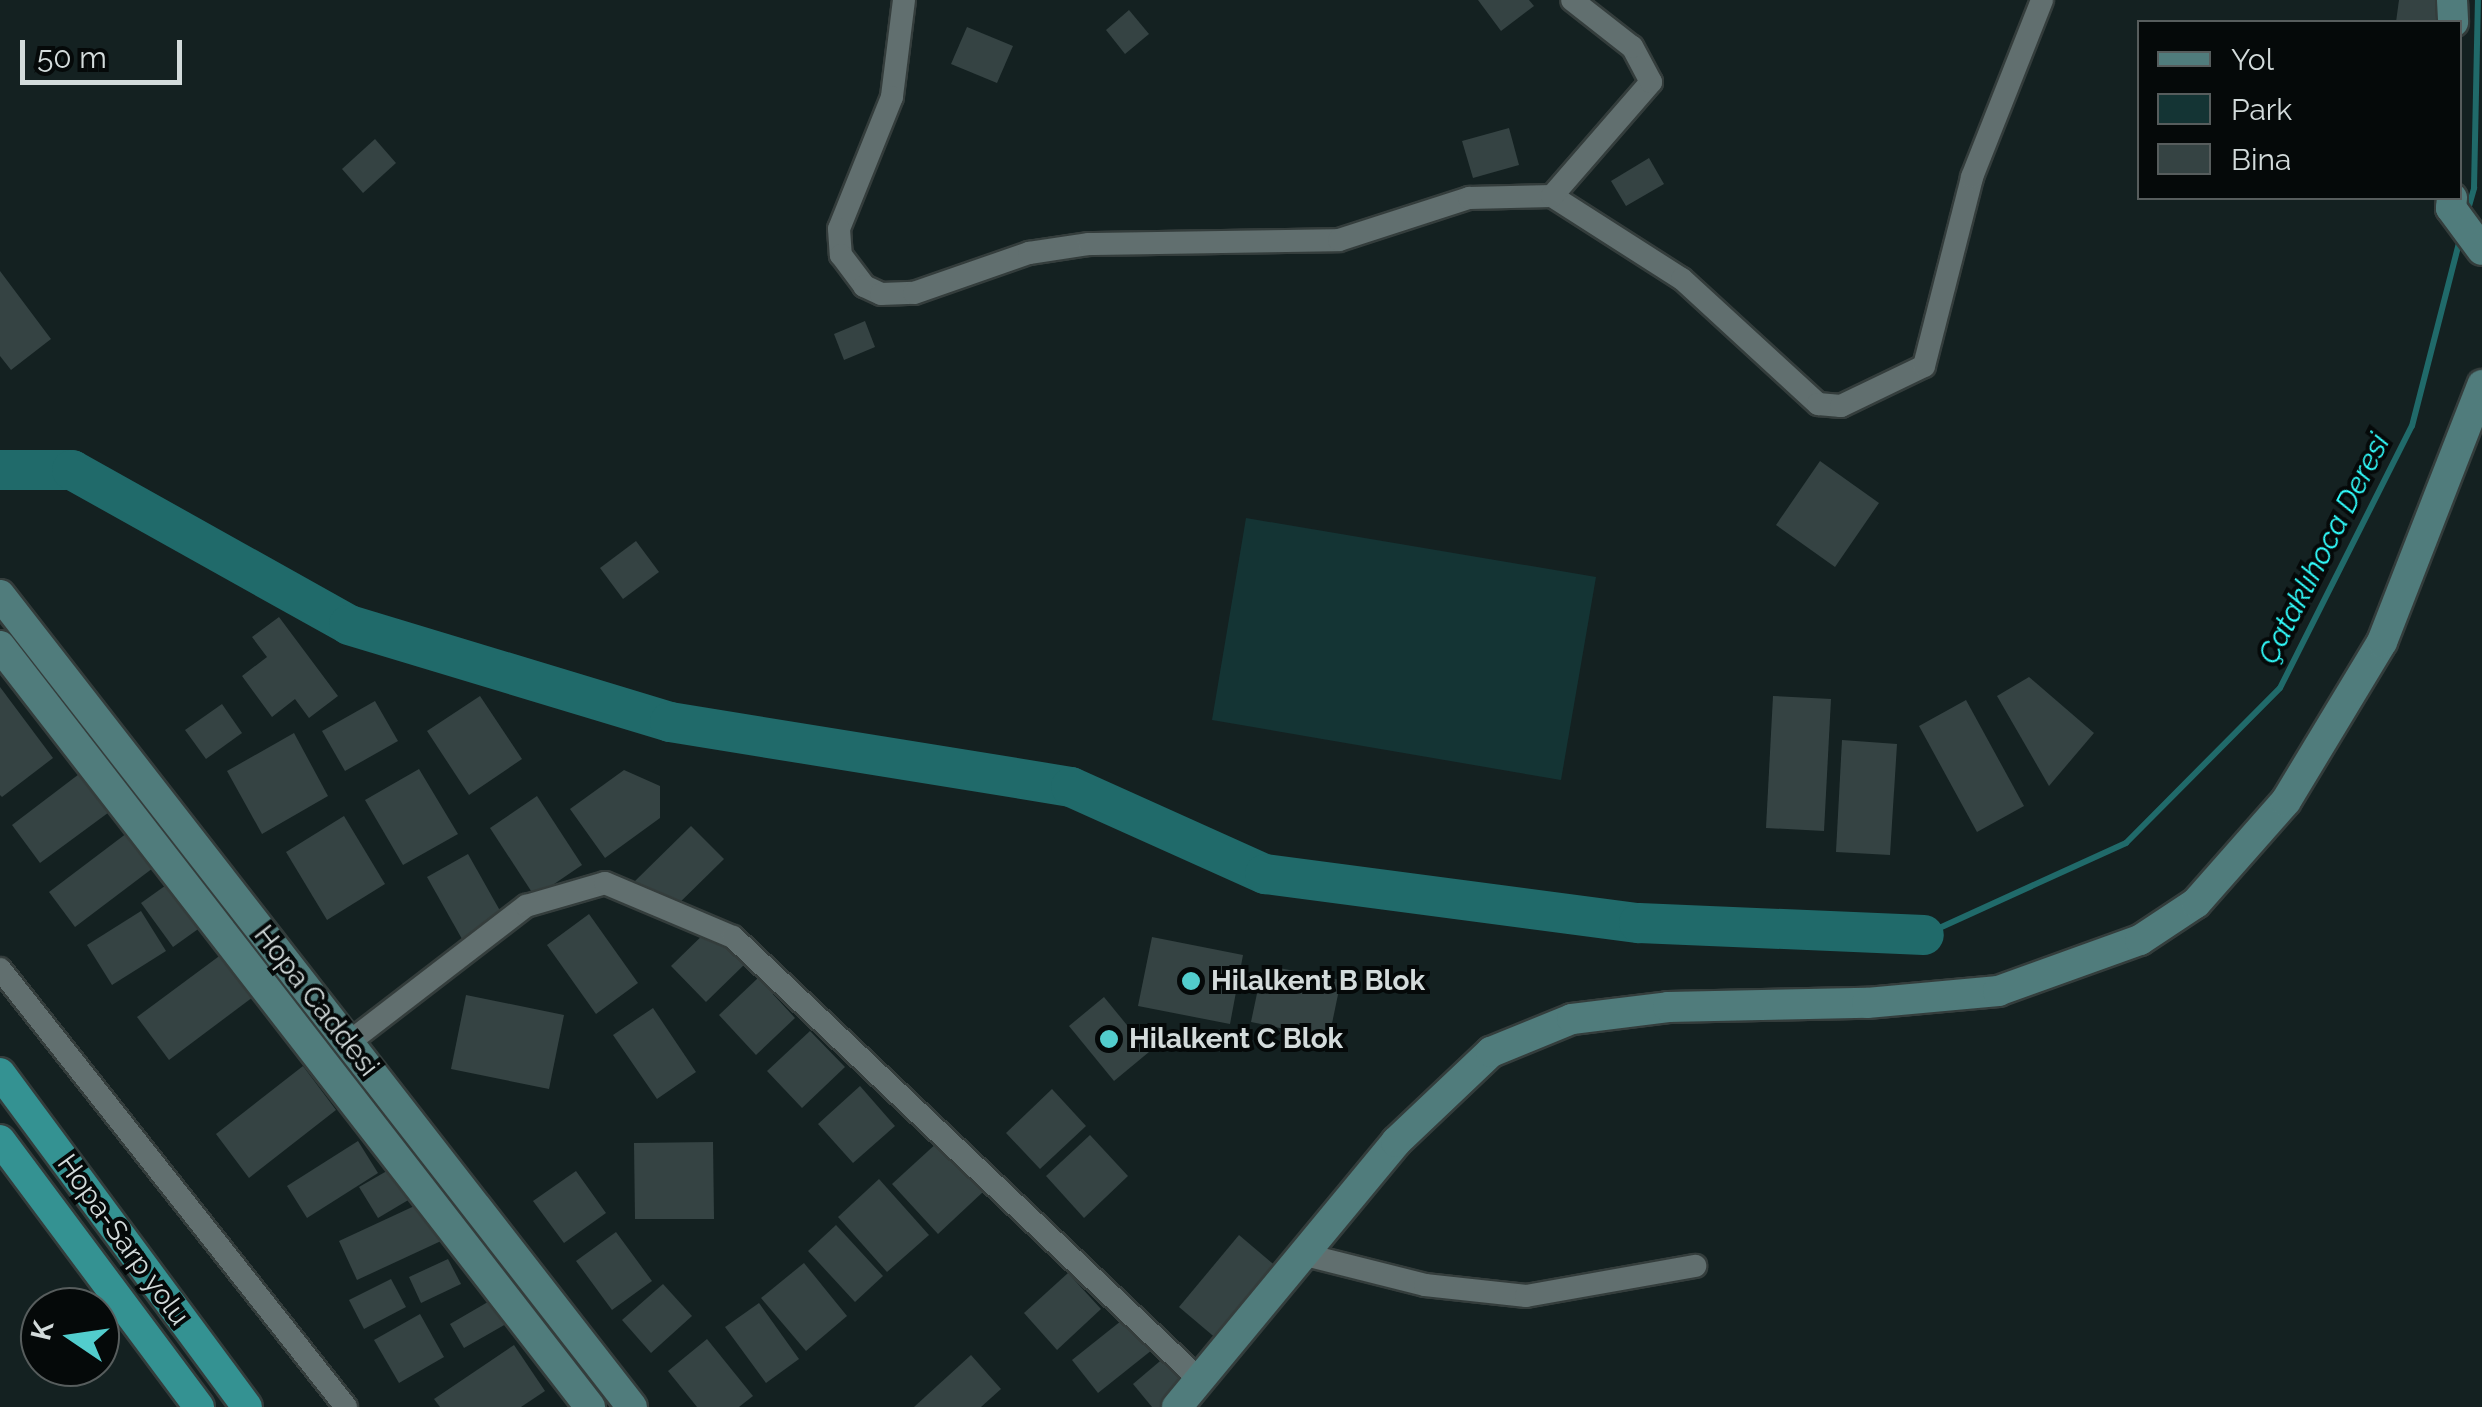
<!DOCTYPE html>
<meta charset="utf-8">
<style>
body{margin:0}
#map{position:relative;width:2482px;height:1407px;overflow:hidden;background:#142121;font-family:Raleway,sans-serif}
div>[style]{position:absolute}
.green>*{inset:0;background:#143434}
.stream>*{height:6px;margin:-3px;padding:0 3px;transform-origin:3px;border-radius:3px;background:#206a6a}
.river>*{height:40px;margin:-20px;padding:0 20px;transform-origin:20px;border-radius:20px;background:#206a6a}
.building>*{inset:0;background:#354343}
.roads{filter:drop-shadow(2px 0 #343d3c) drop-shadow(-2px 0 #343d3c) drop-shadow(0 2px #343d3c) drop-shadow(0 -2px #343d3c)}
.minor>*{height:22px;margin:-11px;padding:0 11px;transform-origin:11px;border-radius:11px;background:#616f6f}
.secondary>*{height:30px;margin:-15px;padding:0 15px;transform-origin:15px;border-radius:15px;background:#507c7c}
.trunk>*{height:30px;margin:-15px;padding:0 15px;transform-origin:15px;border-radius:15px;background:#349292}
.dots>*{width:28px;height:28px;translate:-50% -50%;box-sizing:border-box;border:5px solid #050909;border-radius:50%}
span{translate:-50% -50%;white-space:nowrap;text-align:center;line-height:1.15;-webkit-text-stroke:8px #050909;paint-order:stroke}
.poi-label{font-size:28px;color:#d3dbdb;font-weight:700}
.left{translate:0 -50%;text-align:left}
.street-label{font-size:28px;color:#d3dbdb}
.water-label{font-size:30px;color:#32fefe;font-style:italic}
.legend{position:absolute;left:2137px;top:20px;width:325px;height:180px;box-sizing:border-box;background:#050909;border:2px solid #575d5d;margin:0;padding:12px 18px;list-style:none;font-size:30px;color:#d3dbdb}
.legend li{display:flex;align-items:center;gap:20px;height:50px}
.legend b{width:50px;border:2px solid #575d5d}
.north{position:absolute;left:20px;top:1287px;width:100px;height:100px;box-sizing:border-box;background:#050909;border:2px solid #575d5d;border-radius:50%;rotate:283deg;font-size:28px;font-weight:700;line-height:40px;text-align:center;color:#d3dbdb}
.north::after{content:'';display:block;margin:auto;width:35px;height:45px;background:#52cdcd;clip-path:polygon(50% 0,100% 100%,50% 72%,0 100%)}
.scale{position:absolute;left:20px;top:40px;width:162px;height:45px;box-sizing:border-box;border:5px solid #d3dbdb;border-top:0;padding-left:12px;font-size:30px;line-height:35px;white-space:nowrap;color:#d3dbdb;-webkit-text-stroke:8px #050909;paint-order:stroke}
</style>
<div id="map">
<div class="green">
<div style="clip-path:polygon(1246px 518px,1596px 577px,1561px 780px,1212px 720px)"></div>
</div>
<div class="stream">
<div style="left:2467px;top:213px;width:26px;rotate:-74deg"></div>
<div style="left:2474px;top:188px;width:188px;rotate:-88.8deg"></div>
<div style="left:1924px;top:935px;width:222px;rotate:-24.5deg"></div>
<div style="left:2126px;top:843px;width:218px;rotate:-45.2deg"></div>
<div style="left:2280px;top:688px;width:293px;rotate:-63.3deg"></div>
<div style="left:2412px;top:426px;width:193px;rotate:-75.6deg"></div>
</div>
<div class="river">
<div style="left:0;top:470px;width:72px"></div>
<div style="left:72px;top:470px;width:317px;rotate:29.2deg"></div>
<div style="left:349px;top:625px;width:335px;rotate:16.8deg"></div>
<div style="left:670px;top:722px;width:406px;rotate:9.2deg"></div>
<div style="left:1071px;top:787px;width:213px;rotate:24.2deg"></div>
<div style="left:1265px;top:874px;width:377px;rotate:7.5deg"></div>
<div style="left:1639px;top:923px;width:285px;rotate:2.4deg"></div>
</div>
<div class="building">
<div style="clip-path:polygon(1478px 0,1529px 0,1534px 6px,1501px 31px)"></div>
<div style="clip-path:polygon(2399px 0,2443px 0,2441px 22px,2396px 22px)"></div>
<div style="clip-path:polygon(1129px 10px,1149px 34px,1125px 54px,1106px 30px)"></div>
<div style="clip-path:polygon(967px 27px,1013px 46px,997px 83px,951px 64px)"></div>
<div style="clip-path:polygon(1509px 128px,1519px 165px,1473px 178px,1462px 141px)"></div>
<div style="clip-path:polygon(375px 139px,396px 163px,363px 193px,342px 169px)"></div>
<div style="clip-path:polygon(1649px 158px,1664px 184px,1626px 206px,1611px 181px)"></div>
<div style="clip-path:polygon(0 271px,51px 339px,11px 370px,0 356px)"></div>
<div style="clip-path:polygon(865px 321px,875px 347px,844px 360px,834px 334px)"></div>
<div style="clip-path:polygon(1820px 461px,1879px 503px,1835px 567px,1776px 525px)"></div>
<div style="clip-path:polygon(636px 541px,659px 572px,623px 599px,600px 568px)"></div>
<div style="clip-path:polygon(279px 617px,338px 696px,309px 718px,295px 699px,272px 717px,242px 676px,267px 657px,252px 637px)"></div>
<div style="clip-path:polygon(2029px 677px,2094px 733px,2049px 786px,1997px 696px)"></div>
<div style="clip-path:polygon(0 687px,53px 758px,2px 797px,0 795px)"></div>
<div style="clip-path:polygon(480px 696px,522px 759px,469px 795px,427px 731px)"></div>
<div style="clip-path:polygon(1773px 696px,1831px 699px,1824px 831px,1766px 828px)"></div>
<div style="clip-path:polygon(1966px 700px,2024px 806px,1977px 832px,1919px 726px)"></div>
<div style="clip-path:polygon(375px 701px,398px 741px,345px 771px,322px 731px)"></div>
<div style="clip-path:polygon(222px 704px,242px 733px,206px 759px,185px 730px)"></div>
<div style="clip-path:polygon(294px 733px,328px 796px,262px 834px,227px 771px)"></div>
<div style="clip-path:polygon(1842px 740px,1897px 744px,1890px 855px,1836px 852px)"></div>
<div style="clip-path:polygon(87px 768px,116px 807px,40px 863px,12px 825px)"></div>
<div style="clip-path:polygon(419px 769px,458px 834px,403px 865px,365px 800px)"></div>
<div style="clip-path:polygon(624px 770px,660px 786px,660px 818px,605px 858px,570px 809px)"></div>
<div style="clip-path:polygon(537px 796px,582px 865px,535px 897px,490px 828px)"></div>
<div style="clip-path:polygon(344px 816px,385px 884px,327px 920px,286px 852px)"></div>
<div style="clip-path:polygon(691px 826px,724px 859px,666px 916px,634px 882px)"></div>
<div style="clip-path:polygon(131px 830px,157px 865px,75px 927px,49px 892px)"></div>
<div style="clip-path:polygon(468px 854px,503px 916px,462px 939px,427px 877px)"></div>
<div style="clip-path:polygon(176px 878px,208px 922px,173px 947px,141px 903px)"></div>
<div style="clip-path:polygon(141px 911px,166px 951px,112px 985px,87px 945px)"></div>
<div style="clip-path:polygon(589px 914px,638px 983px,596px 1014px,547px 945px)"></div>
<div style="clip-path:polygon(712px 926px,747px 962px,706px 1002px,671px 966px)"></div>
<div style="clip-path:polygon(1152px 937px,1243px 955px,1230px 1024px,1138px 1006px)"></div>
<div style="clip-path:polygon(222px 954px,253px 997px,169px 1060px,137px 1017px)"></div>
<div style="clip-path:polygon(1263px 965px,1341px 980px,1329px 1038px,1251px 1022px)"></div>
<div style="clip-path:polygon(758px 978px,795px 1018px,756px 1055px,719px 1015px)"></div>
<div style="clip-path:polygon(466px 995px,564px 1015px,549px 1089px,451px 1069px)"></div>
<div style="clip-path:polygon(1104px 997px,1149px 1052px,1114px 1081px,1069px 1026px)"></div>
<div style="clip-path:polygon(653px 1008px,696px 1072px,657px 1099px,613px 1035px)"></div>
<div style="clip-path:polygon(810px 1031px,845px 1067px,802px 1108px,767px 1071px)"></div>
<div style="clip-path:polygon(303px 1066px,336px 1110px,249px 1178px,216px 1134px)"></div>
<div style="clip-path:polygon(860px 1086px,895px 1126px,853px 1163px,818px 1124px)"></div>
<div style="clip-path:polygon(1052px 1089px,1086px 1126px,1040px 1169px,1006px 1133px)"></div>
<div style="clip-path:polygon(1090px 1135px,1128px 1176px,1084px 1218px,1046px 1176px)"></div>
<div style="clip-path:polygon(358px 1141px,378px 1173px,307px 1218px,287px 1186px)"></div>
<div style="clip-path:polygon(939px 1141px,984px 1191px,938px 1234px,892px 1184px)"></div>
<div style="clip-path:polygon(713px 1142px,714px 1219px,635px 1219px,634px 1143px)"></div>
<div style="clip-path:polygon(392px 1168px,410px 1199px,378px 1218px,359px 1187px)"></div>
<div style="clip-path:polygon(576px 1171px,606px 1213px,564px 1243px,533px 1201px)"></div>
<div style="clip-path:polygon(879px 1179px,929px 1235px,887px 1272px,838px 1217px)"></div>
<div style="clip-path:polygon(423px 1202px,441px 1241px,357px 1280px,339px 1241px)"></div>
<div style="clip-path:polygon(836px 1225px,883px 1276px,855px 1302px,808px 1251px)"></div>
<div style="clip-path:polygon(616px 1232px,652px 1281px,612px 1310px,576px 1261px)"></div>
<div style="clip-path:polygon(1239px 1235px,1278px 1268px,1218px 1340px,1179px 1307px)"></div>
<div style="clip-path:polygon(448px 1259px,461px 1284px,421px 1303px,409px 1277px)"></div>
<div style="clip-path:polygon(804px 1263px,847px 1316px,806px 1351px,761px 1298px)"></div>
<div style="clip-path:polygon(1068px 1273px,1101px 1309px,1057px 1350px,1024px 1313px)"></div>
<div style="clip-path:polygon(391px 1279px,406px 1307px,364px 1329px,349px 1300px)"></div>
<div style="clip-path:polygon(663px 1284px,692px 1316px,651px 1353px,622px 1320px)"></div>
<div style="clip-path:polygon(493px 1299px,506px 1324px,464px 1348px,450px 1324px)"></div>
<div style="clip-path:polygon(759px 1303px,799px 1359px,766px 1383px,725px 1327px)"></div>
<div style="clip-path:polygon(1131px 1313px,1157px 1346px,1098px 1393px,1072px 1360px)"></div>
<div style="clip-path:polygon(420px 1314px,444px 1357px,399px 1383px,374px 1340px)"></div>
<div style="clip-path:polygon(707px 1339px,753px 1396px,739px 1407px,697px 1407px,668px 1371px)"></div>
<div style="clip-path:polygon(514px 1345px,545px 1391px,521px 1407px,440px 1407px,434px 1399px)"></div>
<div style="clip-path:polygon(971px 1355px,1001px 1389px,981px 1407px,914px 1407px)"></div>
<div style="clip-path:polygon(1166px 1356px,1196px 1392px,1179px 1407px,1152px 1407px,1133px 1384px)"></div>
</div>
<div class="roads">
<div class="minor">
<div style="left:904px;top:0;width:98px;rotate:97.1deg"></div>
<div style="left:892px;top:97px;width:142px;rotate:111.9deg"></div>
<div style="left:839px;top:229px;width:26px;rotate:86deg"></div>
<div style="left:841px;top:255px;width:39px;rotate:53deg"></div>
<div style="left:864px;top:286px;width:19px;rotate:25deg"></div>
<div style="left:881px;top:294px;width:33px;rotate:-2deg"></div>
<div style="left:914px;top:293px;width:122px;rotate:-19.2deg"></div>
<div style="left:1029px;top:253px;width:61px;rotate:-8.5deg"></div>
<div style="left:1089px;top:244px;width:250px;rotate:-0.9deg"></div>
<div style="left:1339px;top:240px;width:137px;rotate:-17.9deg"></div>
<div style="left:1469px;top:198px;width:83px;rotate:-1.4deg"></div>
<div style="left:1552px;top:196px;width:154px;rotate:32.6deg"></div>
<div style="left:1682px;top:279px;width:185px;rotate:42.6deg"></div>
<div style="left:1818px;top:404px;width:23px;rotate:5deg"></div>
<div style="left:1841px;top:406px;width:92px;rotate:-25.7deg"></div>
<div style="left:1924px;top:366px;width:195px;rotate:-75.7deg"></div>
<div style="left:1972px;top:177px;width:190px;rotate:-68.4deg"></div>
<div style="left:1552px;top:196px;width:151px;rotate:-49deg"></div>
<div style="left:1651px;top:82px;width:40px;rotate:-118deg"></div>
<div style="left:1632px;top:47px;width:76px;rotate:-141.9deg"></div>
<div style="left:0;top:969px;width:558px;rotate:51.69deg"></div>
<div style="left:348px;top:1043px;width:225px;rotate:-37.6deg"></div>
<div style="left:526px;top:906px;width:82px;rotate:-16.2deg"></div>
<div style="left:605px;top:883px;width:139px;rotate:22.9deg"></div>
<div style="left:733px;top:937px;width:644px;rotate:43.49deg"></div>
<div style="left:1306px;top:1255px;width:123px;rotate:14.1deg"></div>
<div style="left:1425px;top:1285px;width:102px;rotate:6.2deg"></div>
<div style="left:1526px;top:1296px;width:172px;rotate:-10.1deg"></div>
</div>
<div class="secondary">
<div style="left:2452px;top:0;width:22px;rotate:87deg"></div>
<div style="left:2452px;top:198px;width:10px;rotate:96deg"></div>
<div style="left:2451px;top:208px;width:52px;rotate:53.6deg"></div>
<div style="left:0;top:595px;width:1029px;rotate:52.11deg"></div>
<div style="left:0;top:646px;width:963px;rotate:52.21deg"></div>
<div style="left:1177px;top:1407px;width:344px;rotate:-50.4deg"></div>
<div style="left:1396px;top:1142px;width:131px;rotate:-43.5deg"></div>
<div style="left:1491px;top:1052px;width:87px;rotate:-22.2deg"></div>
<div style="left:1572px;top:1019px;width:97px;rotate:-7.1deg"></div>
<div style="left:1668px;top:1007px;width:199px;rotate:-1.2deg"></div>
<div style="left:1867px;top:1003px;width:132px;rotate:-5.2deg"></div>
<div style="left:1998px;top:991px;width:151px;rotate:-19.8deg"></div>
<div style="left:2140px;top:940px;width:67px;rotate:-33.5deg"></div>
<div style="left:2196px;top:903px;width:136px;rotate:-48.6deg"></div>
<div style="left:2286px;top:801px;width:186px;rotate:-58.9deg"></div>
<div style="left:2382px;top:642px;width:276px;rotate:-68.7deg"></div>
</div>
<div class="trunk">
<div style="left:0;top:1073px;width:415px;rotate:53.5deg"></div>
<div style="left:0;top:1140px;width:333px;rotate:53.3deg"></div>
</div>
</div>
<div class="dots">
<div style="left:1191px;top:981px;background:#52cdcd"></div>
<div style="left:1109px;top:1039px;background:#52cdcd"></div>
</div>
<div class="poi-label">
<span class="left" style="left:1211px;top:981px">Hilalkent B Blok</span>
<span class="left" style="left:1129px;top:1039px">Hilalkent C Blok</span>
</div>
<div class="street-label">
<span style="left:316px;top:1001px;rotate:52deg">Hopa Caddesi</span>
<span style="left:123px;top:1240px;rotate:54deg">Hopa-Sarp yolu</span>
</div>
<div class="water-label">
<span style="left:2324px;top:549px;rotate:-63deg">Çataklıhoca Deresi</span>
</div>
<ul class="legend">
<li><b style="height:12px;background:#507c7c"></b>Yol</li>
<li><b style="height:28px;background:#143434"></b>Park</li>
<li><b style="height:28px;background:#354343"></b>Bina</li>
</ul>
<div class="north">K</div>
<div class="scale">50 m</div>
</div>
